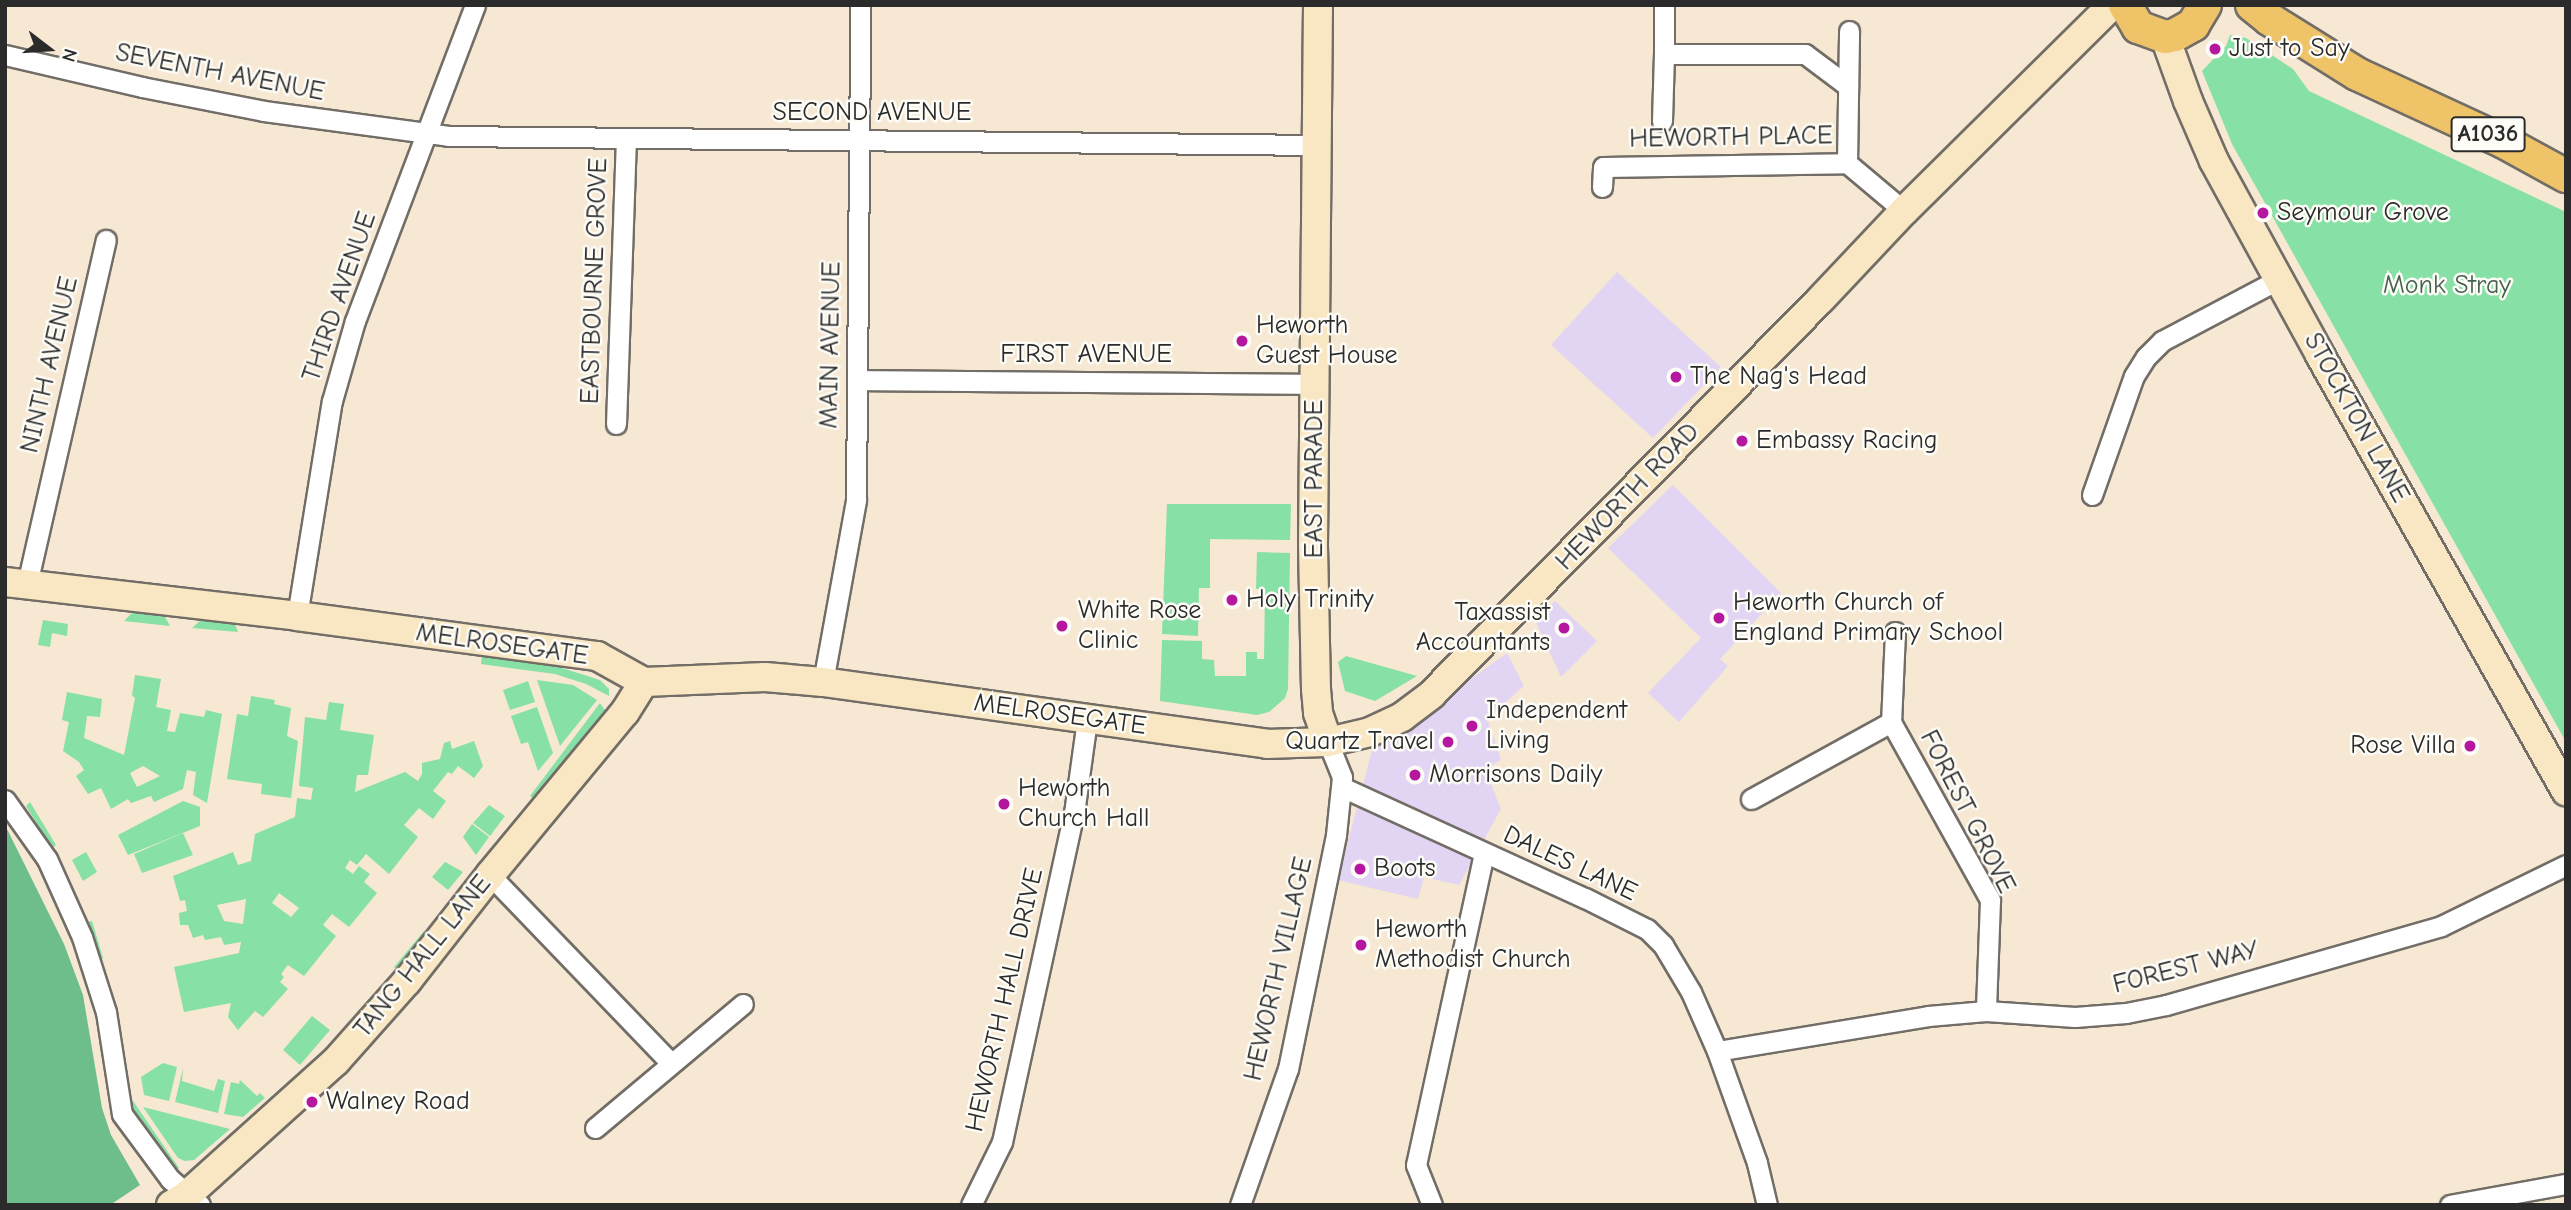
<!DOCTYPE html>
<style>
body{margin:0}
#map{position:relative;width:2571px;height:1210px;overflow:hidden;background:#f6e8d3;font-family:"Comic Neue",sans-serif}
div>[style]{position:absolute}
.built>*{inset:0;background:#e2d4f3}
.green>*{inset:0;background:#87e0a5}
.forest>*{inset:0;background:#6dbe8a}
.roads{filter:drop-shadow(2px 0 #726d66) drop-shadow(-2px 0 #726d66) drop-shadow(0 2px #726d66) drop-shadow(0 -2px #726d66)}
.street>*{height:19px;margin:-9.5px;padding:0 9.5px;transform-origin:9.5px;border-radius:9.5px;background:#fff}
.secondary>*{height:28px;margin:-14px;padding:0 14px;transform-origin:14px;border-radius:14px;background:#f9e7c3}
.primary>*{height:32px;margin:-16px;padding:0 16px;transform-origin:16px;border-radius:16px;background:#efc469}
.dots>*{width:19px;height:19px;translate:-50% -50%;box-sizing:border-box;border:4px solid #fdfcf7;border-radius:50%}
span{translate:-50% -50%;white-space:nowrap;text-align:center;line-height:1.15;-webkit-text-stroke:5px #fdfcf7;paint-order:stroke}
.shield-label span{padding:2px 5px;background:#fdfcf7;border:2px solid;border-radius:5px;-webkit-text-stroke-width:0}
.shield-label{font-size:24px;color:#2b2b2b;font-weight:700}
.poi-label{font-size:26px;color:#2b2b2b}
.left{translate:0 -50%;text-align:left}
.right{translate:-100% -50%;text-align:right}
.street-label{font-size:26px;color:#2b2b2b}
.park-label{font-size:26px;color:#476150}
.frame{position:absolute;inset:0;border:7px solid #2b2b2b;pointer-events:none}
.north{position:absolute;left:14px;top:14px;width:70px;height:70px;-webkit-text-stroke:5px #fdfcf7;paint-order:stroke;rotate:107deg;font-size:19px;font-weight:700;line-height:28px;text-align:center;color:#2b2b2b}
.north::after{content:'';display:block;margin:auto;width:24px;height:32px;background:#2b2b2b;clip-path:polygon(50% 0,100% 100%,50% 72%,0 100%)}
</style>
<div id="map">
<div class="built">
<div style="clip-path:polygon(1617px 272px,1721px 367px,1653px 438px,1551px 345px)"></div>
<div style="clip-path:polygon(1673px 485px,1781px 593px,1720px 659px,1728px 666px,1679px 722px,1648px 693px,1701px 638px,1608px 548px)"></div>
<div style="clip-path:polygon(1555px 601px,1597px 641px,1561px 677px,1535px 620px)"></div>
<div style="clip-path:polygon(1507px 653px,1524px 686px,1487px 718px,1501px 760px,1485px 769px,1501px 809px,1459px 885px,1424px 877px,1418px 899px,1338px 880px,1372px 750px)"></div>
</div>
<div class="green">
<div style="clip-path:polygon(2230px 35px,2246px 38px,2293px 69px,2309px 91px,2566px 212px,2566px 742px,2232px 144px,2202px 71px,2226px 46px)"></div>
<div style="clip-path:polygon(1167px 504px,1291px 504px,1290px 540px,1210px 539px,1210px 588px,1199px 588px,1198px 636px,1162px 634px)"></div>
<div style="clip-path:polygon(1257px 552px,1290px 553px,1288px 689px,1285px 698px,1269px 712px,1257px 715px,1160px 701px,1162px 640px,1202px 641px,1202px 659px,1214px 660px,1215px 676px,1246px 676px,1246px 652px,1257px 652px,1257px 659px,1264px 659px,1265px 589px,1256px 589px)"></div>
<div style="clip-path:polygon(133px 612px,165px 617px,170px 626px,124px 621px)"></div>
<div style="clip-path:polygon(43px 620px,68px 624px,67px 636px,52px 633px,50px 647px,38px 645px)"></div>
<div style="clip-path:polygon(201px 620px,235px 624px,238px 632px,192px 628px)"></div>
<div style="clip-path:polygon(482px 654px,559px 667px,600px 680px,609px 689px,609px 696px,586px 684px,555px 674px,481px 664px)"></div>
<div style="clip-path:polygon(1346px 656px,1417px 676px,1375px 701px,1345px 691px,1338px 662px)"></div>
<div style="clip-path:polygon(evenodd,135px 675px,161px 679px,156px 707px,171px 710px,167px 731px,175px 732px,180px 713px,204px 717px,206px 710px,222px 714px,207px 803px,193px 795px,196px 772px,187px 770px,183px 789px,154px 802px,151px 796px,131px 803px,128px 799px,111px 809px,101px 788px,88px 794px,76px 776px,84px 770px,79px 762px,63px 751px,69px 722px,62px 720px,67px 692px,102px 699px,100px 717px,87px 716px,84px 738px,124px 755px,135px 698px,132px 695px,135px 675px,143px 766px,160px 776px,137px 787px,130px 773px,143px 766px)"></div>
<div style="clip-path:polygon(537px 680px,573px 685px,597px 700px,560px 746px)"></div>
<div style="clip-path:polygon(528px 681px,535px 702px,510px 710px,503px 690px)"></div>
<div style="clip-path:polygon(251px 696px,275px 700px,274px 704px,291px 708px,287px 736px,298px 741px,291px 798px,261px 794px,262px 784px,227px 779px,237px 714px,248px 716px)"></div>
<div style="clip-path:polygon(evenodd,329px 702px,344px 704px,340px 730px,374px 735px,368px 775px,357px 775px,355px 792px,405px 772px,418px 781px,422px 774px,422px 763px,440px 759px,444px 743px,450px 741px,452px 749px,474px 741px,483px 766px,474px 778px,458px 766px,452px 774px,448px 772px,433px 791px,446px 801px,433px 819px,419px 808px,404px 825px,418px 837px,389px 874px,366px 854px,357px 865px,350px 860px,345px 868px,353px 874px,359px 866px,370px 874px,364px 882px,377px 893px,349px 927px,332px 914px,323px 925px,336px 936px,304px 976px,288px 965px,281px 974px,284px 977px,280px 982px,288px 989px,263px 1017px,255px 1011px,238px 1030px,228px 1017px,231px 1003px,184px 1012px,174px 967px,239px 953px,241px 942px,224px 945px,221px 937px,205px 940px,203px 935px,193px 938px,188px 925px,180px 925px,179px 913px,187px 911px,185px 900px,180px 901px,173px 876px,233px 852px,238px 865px,251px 861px,255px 834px,295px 817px,297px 798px,311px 800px,313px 788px,299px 786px,305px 717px,326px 720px,329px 702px,279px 893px,299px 908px,291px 917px,272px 903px,279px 893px,329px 702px,246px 899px,243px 924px,224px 921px,217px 905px,246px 899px)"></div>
<div style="clip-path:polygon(600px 703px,607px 713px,535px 800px,530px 796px)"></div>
<div style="clip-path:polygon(537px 707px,553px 753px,538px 771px,528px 742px,521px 744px,511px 716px)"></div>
<div style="clip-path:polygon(183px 801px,200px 807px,200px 826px,128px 855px,118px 835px)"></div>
<div style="clip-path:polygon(30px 802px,56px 845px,52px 848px,26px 806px)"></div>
<div style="clip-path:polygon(489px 805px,505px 816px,490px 836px,473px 823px)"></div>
<div style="clip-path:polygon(472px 824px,489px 837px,476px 855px,463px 837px)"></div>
<div style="clip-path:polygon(183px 833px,193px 855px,142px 873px,134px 854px)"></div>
<div style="clip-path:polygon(86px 852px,97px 872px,83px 881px,72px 860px)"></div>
<div style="clip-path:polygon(445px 862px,463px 872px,448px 890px,432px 877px)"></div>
<div style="clip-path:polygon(92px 921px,103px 958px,99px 961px,87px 922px)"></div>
<div style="clip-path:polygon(424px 931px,427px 934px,398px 970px,394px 967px)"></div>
<div style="clip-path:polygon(312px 1016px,330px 1030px,300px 1065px,283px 1050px)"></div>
<div style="clip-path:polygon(124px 1053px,131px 1098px,179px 1168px,173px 1171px,126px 1100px,119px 1054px)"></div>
<div style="clip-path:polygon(163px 1063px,177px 1067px,169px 1101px,144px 1095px,141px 1077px)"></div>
<div style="clip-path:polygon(183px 1068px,182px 1081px,214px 1091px,218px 1079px,225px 1081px,218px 1113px,175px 1102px)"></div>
<div style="clip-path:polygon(240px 1080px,257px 1096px,260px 1093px,265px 1098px,243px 1117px,224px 1114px,231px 1082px,239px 1084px)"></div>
<div style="clip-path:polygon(143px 1107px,230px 1129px,194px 1160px,185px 1161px,178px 1158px)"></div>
</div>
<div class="forest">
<div style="clip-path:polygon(5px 825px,64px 944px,83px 995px,102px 1108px,111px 1135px,140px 1185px,110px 1205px,5px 1205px)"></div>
</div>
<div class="roads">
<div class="street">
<div style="left:1664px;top:54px;width:49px;rotate:-90deg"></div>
<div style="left:5px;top:55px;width:141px;rotate:13.1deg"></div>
<div style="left:142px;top:87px;width:124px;rotate:11.1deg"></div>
<div style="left:264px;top:111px;width:186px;rotate:7.7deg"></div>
<div style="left:448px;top:136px;width:869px;rotate:0.59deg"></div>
<div style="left:1662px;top:121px;width:67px;rotate:-88.3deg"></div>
<div style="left:1664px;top:54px;width:141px"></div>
<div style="left:1805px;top:54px;width:54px;rotate:36.7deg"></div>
<div style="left:1847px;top:163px;width:132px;rotate:-89.1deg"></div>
<div style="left:1602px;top:187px;width:20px;rotate:-87deg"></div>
<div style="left:1603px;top:167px;width:244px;rotate:-0.9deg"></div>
<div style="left:1847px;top:163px;width:75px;rotate:40.1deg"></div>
<div style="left:857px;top:380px;width:459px;rotate:0.5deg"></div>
<div style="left:616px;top:424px;width:284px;rotate:-88deg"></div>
<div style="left:2092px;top:495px;width:126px;rotate:-70.6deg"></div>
<div style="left:2134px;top:376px;width:22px;rotate:-58deg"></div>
<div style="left:2146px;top:357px;width:23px;rotate:-45deg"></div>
<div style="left:2162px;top:341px;width:132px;rotate:-27.9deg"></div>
<div style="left:27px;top:584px;width:353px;rotate:-77.1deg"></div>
<div style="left:297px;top:616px;width:218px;rotate:-80.8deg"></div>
<div style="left:332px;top:401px;width:83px;rotate:-74deg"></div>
<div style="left:355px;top:321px;width:338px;rotate:-69.2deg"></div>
<div style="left:1895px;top:632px;width:90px;rotate:92.5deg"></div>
<div style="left:1891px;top:722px;width:204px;rotate:60.9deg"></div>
<div style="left:1990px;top:900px;width:111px;rotate:92.1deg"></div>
<div style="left:823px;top:682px;width:185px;rotate:-79.7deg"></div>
<div style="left:856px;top:500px;width:495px;rotate:-89.5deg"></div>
<div style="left:1342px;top:787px;width:267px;rotate:24.6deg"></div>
<div style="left:1585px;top:898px;width:69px;rotate:26.6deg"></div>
<div style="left:1647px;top:929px;width:23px;rotate:45deg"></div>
<div style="left:1663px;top:945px;width:55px;rotate:59.2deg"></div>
<div style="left:1691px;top:992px;width:64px;rotate:66.2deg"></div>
<div style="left:1717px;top:1051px;width:119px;rotate:70.3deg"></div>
<div style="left:1757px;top:1163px;width:43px;rotate:76.6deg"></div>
<div style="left:1751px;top:799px;width:160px;rotate:-28.8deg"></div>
<div style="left:5px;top:800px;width:72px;rotate:54.6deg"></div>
<div style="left:47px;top:859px;width:85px;rotate:65.8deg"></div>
<div style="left:82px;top:937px;width:79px;rotate:72.3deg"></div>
<div style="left:106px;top:1012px;width:103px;rotate:81.1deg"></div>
<div style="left:122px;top:1114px;width:81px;rotate:53.6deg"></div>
<div style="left:170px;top:1179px;width:40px;rotate:41deg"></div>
<div style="left:490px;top:875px;width:261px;rotate:46.1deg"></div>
<div style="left:1717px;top:1051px;width:214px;rotate:-9.4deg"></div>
<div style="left:1928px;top:1016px;width:58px;rotate:-4.9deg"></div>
<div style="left:1986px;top:1011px;width:89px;rotate:3.9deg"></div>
<div style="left:2075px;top:1017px;width:51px;rotate:-4.5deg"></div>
<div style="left:2126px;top:1013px;width:41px;rotate:-11.3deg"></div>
<div style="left:2166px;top:1005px;width:286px;rotate:-16deg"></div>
<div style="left:2441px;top:926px;width:139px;rotate:-26deg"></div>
<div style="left:595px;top:1128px;width:193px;rotate:-40deg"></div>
<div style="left:971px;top:1205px;width:70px;rotate:-63.8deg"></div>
<div style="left:1002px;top:1142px;width:344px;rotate:-77.7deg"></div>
<div style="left:1075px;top:806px;width:88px;rotate:-82.1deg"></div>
<div style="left:1240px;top:1205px;width:144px;rotate:-70.6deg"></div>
<div style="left:1288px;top:1069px;width:239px;rotate:-78.4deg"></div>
<div style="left:1336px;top:835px;width:58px;rotate:-84.1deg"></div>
<div style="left:1342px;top:777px;width:38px;rotate:-112deg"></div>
<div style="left:1432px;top:1205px;width:43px;rotate:-111.8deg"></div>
<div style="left:1416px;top:1165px;width:318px;rotate:-77.7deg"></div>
<div style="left:2450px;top:1205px;width:118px;rotate:-10.3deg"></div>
</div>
<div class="secondary">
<div style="left:1318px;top:5px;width:541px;rotate:90.53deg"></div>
<div style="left:1313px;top:546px;width:143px;rotate:88.8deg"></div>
<div style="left:1316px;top:689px;width:24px;rotate:85deg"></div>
<div style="left:1318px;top:713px;width:31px;rotate:71deg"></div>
<div style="left:2165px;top:37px;width:68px;rotate:70.2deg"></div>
<div style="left:2188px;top:101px;width:65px;rotate:66.6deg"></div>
<div style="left:2214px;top:161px;width:221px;rotate:61.3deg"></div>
<div style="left:2320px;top:355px;width:501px;rotate:60.57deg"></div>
<div style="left:5px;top:582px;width:294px;rotate:6.6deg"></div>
<div style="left:297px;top:616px;width:303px;rotate:7.6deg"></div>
<div style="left:597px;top:656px;width:54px;rotate:29deg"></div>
<div style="left:644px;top:682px;width:121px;rotate:-2.4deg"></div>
<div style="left:765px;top:677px;width:58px;rotate:4.9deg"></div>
<div style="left:823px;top:682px;width:448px;rotate:7.9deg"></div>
<div style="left:1267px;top:744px;width:61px;rotate:-1.9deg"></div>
<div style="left:1328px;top:742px;width:43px;rotate:-13.4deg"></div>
<div style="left:1370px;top:732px;width:35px;rotate:-25deg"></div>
<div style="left:1402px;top:717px;width:38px;rotate:-37deg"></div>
<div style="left:1432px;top:694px;width:554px;rotate:-45.44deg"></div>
<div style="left:1821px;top:299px;width:121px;rotate:-46.7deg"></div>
<div style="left:1904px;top:211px;width:293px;rotate:-44.7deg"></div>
<div style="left:171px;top:1205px;width:17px;rotate:-31deg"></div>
<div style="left:186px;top:1196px;width:202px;rotate:-42deg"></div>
<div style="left:336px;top:1061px;width:107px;rotate:-48.4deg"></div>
<div style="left:407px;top:981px;width:135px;rotate:-51.9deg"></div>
<div style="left:490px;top:875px;width:212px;rotate:-50.4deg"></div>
<div style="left:625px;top:712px;width:36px;rotate:-58deg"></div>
</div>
<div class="primary">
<div style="left:2125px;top:5px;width:26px;rotate:59deg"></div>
<div style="left:2138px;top:27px;width:29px;rotate:20deg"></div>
<div style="left:2165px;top:37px;width:10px;rotate:-11deg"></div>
<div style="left:2175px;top:35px;width:21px;rotate:-29deg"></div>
<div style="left:2193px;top:25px;width:23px;rotate:-59deg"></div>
<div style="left:2252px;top:5px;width:22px;rotate:39deg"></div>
<div style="left:2269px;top:19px;width:104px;rotate:32deg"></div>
<div style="left:2357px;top:74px;width:162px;rotate:24.8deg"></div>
<div style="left:2504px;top:142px;width:71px;rotate:28.7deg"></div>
</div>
</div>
<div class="dots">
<div style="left:2215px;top:49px;background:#b5179e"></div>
<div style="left:2263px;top:213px;background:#b5179e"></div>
<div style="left:1242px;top:341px;background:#b5179e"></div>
<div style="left:1676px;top:377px;background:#b5179e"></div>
<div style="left:1742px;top:441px;background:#b5179e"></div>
<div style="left:1232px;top:600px;background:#b5179e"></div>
<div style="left:1719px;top:618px;background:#b5179e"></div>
<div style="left:1062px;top:626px;background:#b5179e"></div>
<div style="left:1564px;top:628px;background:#b5179e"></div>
<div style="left:1472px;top:726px;background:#b5179e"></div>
<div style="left:1448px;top:742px;background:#b5179e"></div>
<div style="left:2470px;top:746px;background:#b5179e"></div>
<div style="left:1415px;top:775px;background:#b5179e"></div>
<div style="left:1004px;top:804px;background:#b5179e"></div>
<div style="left:1360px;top:869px;background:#b5179e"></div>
<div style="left:1361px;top:945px;background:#b5179e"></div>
<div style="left:312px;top:1102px;background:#b5179e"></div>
</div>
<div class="shield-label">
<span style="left:2488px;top:134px">A1036</span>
</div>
<div class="poi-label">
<span class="left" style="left:2229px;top:49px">Just to Say</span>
<span class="left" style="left:2277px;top:213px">Seymour Grove</span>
<span class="left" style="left:1256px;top:341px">Heworth<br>Guest House</span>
<span class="left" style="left:1690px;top:377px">The Nag's Head</span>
<span class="left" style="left:1756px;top:441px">Embassy Racing</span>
<span class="left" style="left:1246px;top:600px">Holy Trinity</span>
<span class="left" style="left:1733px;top:618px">Heworth Church of<br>England Primary School</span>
<span class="left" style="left:1078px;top:626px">White Rose<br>Clinic</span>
<span class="right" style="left:1550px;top:628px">Taxassist<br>Accountants</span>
<span class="left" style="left:1486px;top:726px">Independent<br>Living</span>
<span class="right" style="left:1434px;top:742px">Quartz Travel</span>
<span class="right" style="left:2456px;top:746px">Rose Villa</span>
<span class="left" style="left:1429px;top:775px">Morrisons Daily</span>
<span class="left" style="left:1018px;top:804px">Heworth<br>Church Hall</span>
<span class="left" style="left:1374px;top:869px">Boots</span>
<span class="left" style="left:1375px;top:945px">Heworth<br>Methodist Church</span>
<span class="left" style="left:326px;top:1102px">Walney Road</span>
</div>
<div class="street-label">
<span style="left:220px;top:73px;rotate:11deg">SEVENTH AVENUE</span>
<span style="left:872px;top:113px">SECOND AVENUE</span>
<span style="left:1731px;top:138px;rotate:-1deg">HEWORTH PLACE</span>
<span style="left:595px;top:281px;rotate:-88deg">EASTBOURNE GROVE</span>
<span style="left:340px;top:297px;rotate:-71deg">THIRD AVENUE</span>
<span style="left:831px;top:345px;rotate:-89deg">MAIN AVENUE</span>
<span style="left:1086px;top:355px">FIRST AVENUE</span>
<span style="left:50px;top:365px;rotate:-77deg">NINTH AVENUE</span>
<span style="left:2356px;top:418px;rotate:61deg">STOCKTON LANE</span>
<span style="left:1315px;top:479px;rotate:-90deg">EAST PARADE</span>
<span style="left:1628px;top:497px;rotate:-46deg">HEWORTH ROAD</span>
<span style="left:502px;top:645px;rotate:8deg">MELROSEGATE</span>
<span style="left:1060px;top:715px;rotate:8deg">MELROSEGATE</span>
<span style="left:1967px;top:812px;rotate:63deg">FOREST GROVE</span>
<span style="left:1570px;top:864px;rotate:25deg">DALES LANE</span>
<span style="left:423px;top:957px;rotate:-51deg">TANG HALL LANE</span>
<span style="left:2186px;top:968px;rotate:-14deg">FOREST WAY</span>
<span style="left:1279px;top:969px;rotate:-77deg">HEWORTH VILLAGE</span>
<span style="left:1005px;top:1000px;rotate:-77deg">HEWORTH HALL DRIVE</span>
</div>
<div class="park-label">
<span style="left:2447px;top:286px">Monk Stray</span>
</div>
<div class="frame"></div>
<div class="north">N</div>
</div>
